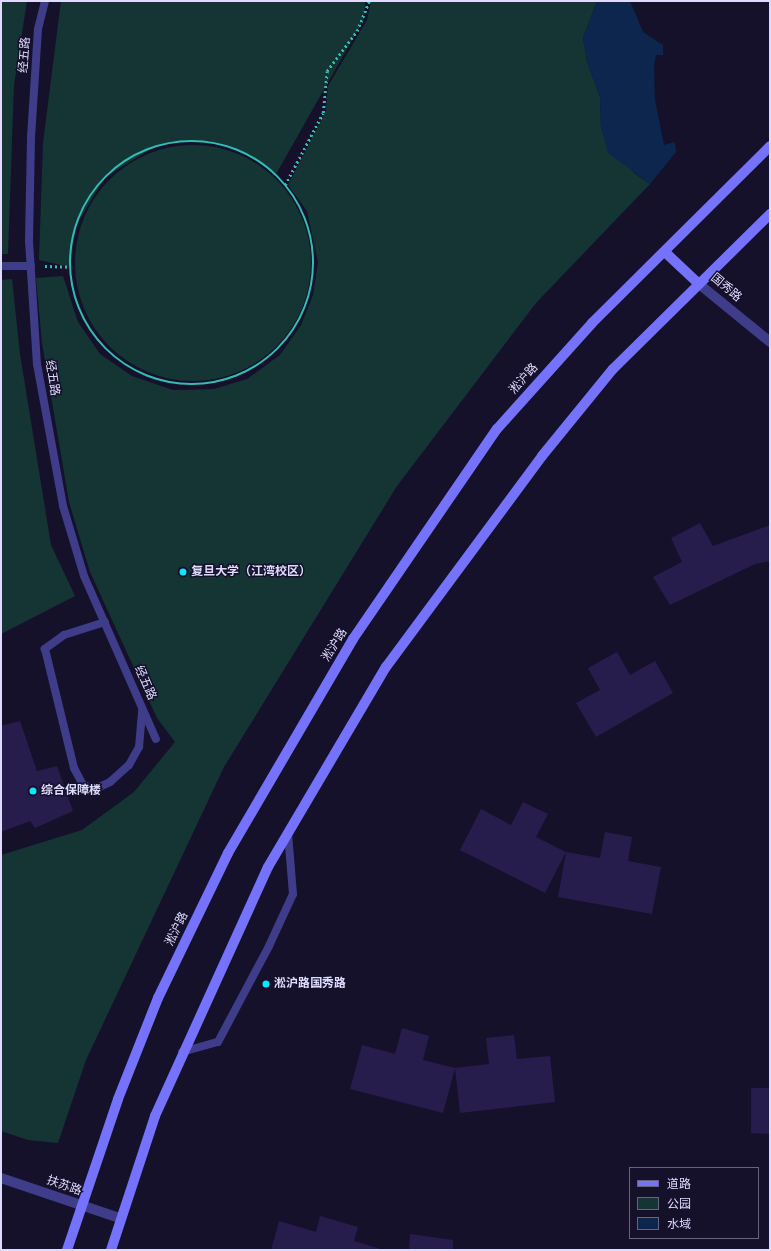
<!DOCTYPE html>
<meta charset="utf-8">
<style>
body{margin:0}
#map{position:relative;width:771px;height:1251px;overflow:hidden;background:#15112b;font-family:Signika,"Noto Sans SC",sans-serif}
div>[style]{position:absolute}
.green>*{inset:0;background:#143533}
.round{border-radius:50%}
.water>*{inset:0;background:#0d264e}
.building>*{inset:0;background:#261d4c}
.path>*{height:2.5px;margin-top:-1.25px;transform-origin:0;background:repeating-linear-gradient(90deg,#31bdb3 0 2px,transparent 0 5px)}
.path>.ring{margin:-1.25px;padding:0;box-sizing:content-box;background:none;border:2.5px solid #31bdb3;border-radius:50%}
.service>*{height:8px;margin:-4px;padding:0 4px;transform-origin:4px;border-radius:4px;background:#3f3c8a}
.minor>*{height:10px;margin:-5px;padding:0 5px;transform-origin:5px;border-radius:5px;background:#3f3c8a}
.secondary>*{height:10px;margin:-5px;padding:0 5px;transform-origin:5px;border-radius:5px;background:#7573fe}
.dots>*{width:11px;height:11px;translate:-50% -50%;box-sizing:border-box;border:2px solid #15112b;border-radius:50%}
span{translate:-50% -50%;white-space:nowrap;text-align:center;line-height:1.15;-webkit-text-stroke:3px #15112b;paint-order:stroke}
.street-label{font-size:12px;color:#dfdbff}
.poi-label{font-size:12px;color:#dfdbff;font-weight:700}
.left{translate:0 -50%;text-align:left}
.frame{position:absolute;inset:0;border:2px solid #dfdbff;pointer-events:none}
.legend{position:absolute;left:629px;top:1167px;width:130px;height:72px;box-sizing:border-box;background:#15112b;border:1px solid #666280;margin:0;padding:5px 7px;list-style:none;font-size:12px;color:#dfdbff}
.legend li{display:flex;align-items:center;gap:8px;height:20px}
.legend b{width:20px;border:1px solid #666280}
</style>
<div id="map">
<div class="green">
<div style="clip-path:polygon(1px 1px,27px 1px,14px 85px,8px 254px,1px 254px)"></div>
<div style="clip-path:polygon(61px 1px,365px 1px,364px 19px,276px 174px,249px 154px,209px 141px,175px 141px,156px 146px,105px 177px,76px 226px,70px 267px,39px 260px,43px 143px)"></div>
<div style="clip-path:polygon(371px 1px,597px 1px,583px 38px,587px 62px,600px 97px,601px 128px,634px 173px,650px 184px,536px 303px,397px 486px,224px 767px,86px 1060px,58px 1143px,28px 1140px,1px 1131px,1px 855px,82px 830px,134px 792px,175px 742px,157px 718px,90px 572px,69px 502px,42px 343px,36px 278px,63px 276px,78px 322px,100px 354px,132px 376px,173px 390px,214px 389px,247px 379px,280px 355px,301px 325px,313px 295px,318px 262px,307px 211px,288px 185px,326px 111px,328px 86px,367px 20px)"></div>
<div class="round" style="left:75px;top:145px;width:236px;height:236px"></div>
<div style="clip-path:polygon(12px 279px,20px 354px,51px 545px,75px 596px,1px 634px,1px 280px)"></div>
</div>
<div class="water">
<div style="clip-path:polygon(597px 1px,630px 1px,643px 32px,663px 45px,663px 55px,656px 55px,654px 65px,655px 100px,664px 145px,675px 142px,676px 152px,650px 184px,608px 153px,601px 128px,600px 97px,587px 62px,583px 38px)"></div>
</div>
<div class="building">
<div style="clip-path:polygon(700px 523px,713px 546px,770px 525px,770px 561px,755px 564px,670px 605px,653px 577px,682px 562px,671px 538px)"></div>
<div style="clip-path:polygon(617px 652px,630px 675px,655px 661px,673px 693px,596px 737px,576px 703px,600px 690px,588px 668px)"></div>
<div style="clip-path:polygon(20px 721px,37px 771px,57px 766px,73px 811px,35px 828px,30px 821px,1px 832px,1px 726px)"></div>
<div style="clip-path:polygon(523px 802px,548px 814px,536px 837px,566px 852px,545px 893px,460px 850px,481px 809px,511px 825px)"></div>
<div style="clip-path:polygon(605px 832px,632px 837px,628px 861px,661px 867px,652px 914px,558px 897px,566px 852px,600px 858px)"></div>
<div style="clip-path:polygon(402px 1028px,429px 1036px,423px 1060px,455px 1068px,443px 1113px,350px 1089px,362px 1045px,395px 1054px)"></div>
<div style="clip-path:polygon(514px 1035px,517px 1059px,550px 1056px,555px 1102px,460px 1113px,455px 1068px,489px 1064px,486px 1038px)"></div>
<div style="clip-path:polygon(751px 1088px,770px 1088px,770px 1134px,751px 1133px)"></div>
<div style="clip-path:polygon(320px 1216px,358px 1227px,354px 1241px,384px 1250px,271px 1250px,279px 1221px,316px 1232px)"></div>
<div style="clip-path:polygon(410px 1234px,453px 1240px,453px 1250px,409px 1250px)"></div>
</div>
<div class="path">
<div class="ring" style="left:70px;top:141px;width:241.5px;height:241.5px"></div>
<div style="left:285px;top:185px;width:81px;rotate:-62.2deg"></div>
<div style="left:323px;top:113px;width:42px;rotate:-84.6deg"></div>
<div style="left:327px;top:71px;width:50px;rotate:-53.1deg"></div>
<div style="left:357px;top:31px;width:32px;rotate:-68deg"></div>
<div style="left:45px;top:266px;width:25px;rotate:2deg"></div>
</div>
<div class="service">
<div style="left:45px;top:1px;width:29px;rotate:104deg"></div>
<div style="left:38px;top:29px;width:108px;rotate:93.7deg"></div>
<div style="left:31px;top:137px;width:104px;rotate:91.1deg"></div>
<div style="left:29px;top:241px;width:123px;rotate:86.3deg"></div>
<div style="left:37px;top:364px;width:144px;rotate:79.6deg"></div>
<div style="left:63px;top:506px;width:73px;rotate:73.3deg"></div>
<div style="left:84px;top:576px;width:178px;rotate:66.2deg"></div>
<div style="left:1px;top:266px;width:30px"></div>
<div style="left:105px;top:622px;width:43px;rotate:162.4deg"></div>
<div style="left:64px;top:635px;width:24px;rotate:144deg"></div>
<div style="left:45px;top:649px;width:122px;rotate:76.3deg"></div>
<div style="left:74px;top:768px;width:19px;rotate:62deg"></div>
<div style="left:83px;top:785px;width:13px;rotate:18deg"></div>
<div style="left:95px;top:789px;width:17px;rotate:-25deg"></div>
<div style="left:110px;top:782px;width:25px;rotate:-42deg"></div>
<div style="left:129px;top:765px;width:21px;rotate:-61deg"></div>
<div style="left:139px;top:747px;width:38px;rotate:-85deg"></div>
<div style="left:182px;top:1052px;width:37px;rotate:-16deg"></div>
<div style="left:218px;top:1042px;width:109px;rotate:-62deg"></div>
<div style="left:269px;top:946px;width:57px;rotate:-65.2deg"></div>
<div style="left:293px;top:894px;width:61px;rotate:-94.7deg"></div>
</div>
<div class="minor">
<div style="left:699px;top:284px;width:92px;rotate:39.2deg"></div>
<div style="left:1px;top:1178px;width:125px;rotate:18.7deg"></div>
</div>
<div class="secondary">
<div style="left:666px;top:253px;width:45px;rotate:43.2deg"></div>
<div style="left:67px;top:1250px;width:159px;rotate:-71.3deg"></div>
<div style="left:118px;top:1099px;width:109px;rotate:-68.4deg"></div>
<div style="left:158px;top:998px;width:161px;rotate:-64.2deg"></div>
<div style="left:228px;top:853px;width:248px;rotate:-59.7deg"></div>
<div style="left:353px;top:639px;width:255px;rotate:-55.6deg"></div>
<div style="left:497px;top:429px;width:142px;rotate:-48.1deg"></div>
<div style="left:592px;top:323px;width:251px;rotate:-44.8deg"></div>
<div style="left:111px;top:1250px;width:141px;rotate:-71.8deg"></div>
<div style="left:155px;top:1116px;width:273px;rotate:-65.6deg"></div>
<div style="left:268px;top:867px;width:232px;rotate:-59.5deg"></div>
<div style="left:386px;top:667px;width:262px;rotate:-53.5deg"></div>
<div style="left:542px;top:456px;width:112px;rotate:-50.8deg"></div>
<div style="left:613px;top:369px;width:221px;rotate:-44.6deg"></div>
</div>
<div class="dots">
<div style="left:183px;top:572px;background:#08e8fe"></div>
<div style="left:33px;top:791px;background:#08e8fe"></div>
<div style="left:266px;top:984px;background:#08e8fe"></div>
</div>
<div class="street-label">
<span style="left:25px;top:55px;rotate:-86deg">经五路</span>
<span style="left:726px;top:288px;rotate:40deg">国秀路</span>
<span style="left:52px;top:378px;rotate:81deg">经五路</span>
<span style="left:524px;top:379px;rotate:-48deg">淞沪路</span>
<span style="left:335px;top:645px;rotate:-58deg">淞沪路</span>
<span style="left:145px;top:683px;rotate:66deg">经五路</span>
<span style="left:177px;top:929px;rotate:-64deg">淞沪路</span>
<span style="left:64px;top:1186px;rotate:19deg">扶苏路</span>
</div>
<div class="poi-label">
<span class="left" style="left:191px;top:572px">复旦大学（江湾校区）</span>
<span class="left" style="left:41px;top:791px">综合保障楼</span>
<span class="left" style="left:274px;top:984px">淞沪路国秀路</span>
</div>
<div class="frame"></div>
<ul class="legend">
<li><b style="height:5px;background:#7573fe"></b>道路</li>
<li><b style="height:11px;background:#143533"></b>公园</li>
<li><b style="height:11px;background:#0d264e"></b>水域</li>
</ul>
</div>
